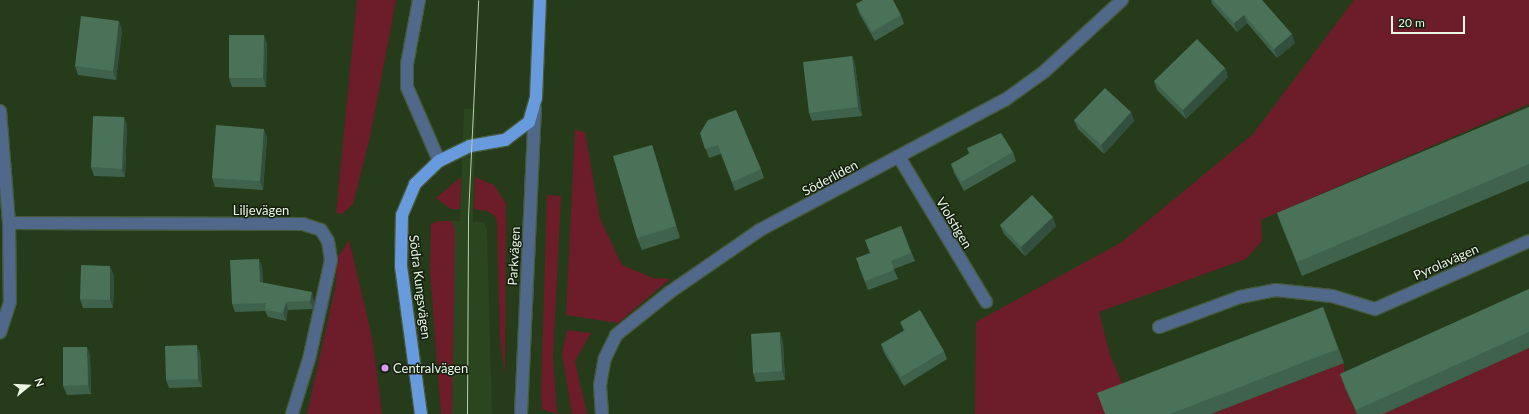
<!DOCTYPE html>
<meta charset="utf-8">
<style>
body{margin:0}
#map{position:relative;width:1529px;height:414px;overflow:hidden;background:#253b1a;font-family:Lato,sans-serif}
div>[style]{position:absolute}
.built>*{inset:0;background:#2b451e}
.green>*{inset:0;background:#6d1d29}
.roads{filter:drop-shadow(1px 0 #45593a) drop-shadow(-1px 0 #45593a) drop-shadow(0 1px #45593a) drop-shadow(0 -1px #45593a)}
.minor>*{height:12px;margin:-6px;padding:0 6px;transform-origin:6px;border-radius:6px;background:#50688a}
.major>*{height:12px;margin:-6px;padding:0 6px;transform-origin:6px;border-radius:6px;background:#689ade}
.tram>*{height:1px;margin:-0.5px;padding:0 0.5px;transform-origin:0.5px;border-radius:0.5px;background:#bbcbb4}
.wall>*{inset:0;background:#3f624d}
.shaded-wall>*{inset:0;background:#33503e}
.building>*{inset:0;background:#497259}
.dots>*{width:11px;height:11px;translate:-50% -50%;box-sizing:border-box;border:2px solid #151f10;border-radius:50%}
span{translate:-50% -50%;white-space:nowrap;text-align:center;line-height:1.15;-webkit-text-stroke:3px #151f10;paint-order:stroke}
.street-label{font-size:13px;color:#eaf8e4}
.poi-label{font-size:13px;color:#eaf8e4}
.left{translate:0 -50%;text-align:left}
.north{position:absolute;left:8px;top:366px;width:40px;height:40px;-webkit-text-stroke:3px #151f10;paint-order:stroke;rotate:72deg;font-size:11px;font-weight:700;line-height:16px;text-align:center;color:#eaf8e4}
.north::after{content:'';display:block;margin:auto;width:14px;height:18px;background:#eaf8e4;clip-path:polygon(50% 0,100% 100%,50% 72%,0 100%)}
.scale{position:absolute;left:1391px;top:16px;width:74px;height:18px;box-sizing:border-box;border:2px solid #eaf8e4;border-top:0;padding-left:5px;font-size:12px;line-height:14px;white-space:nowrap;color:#eaf8e4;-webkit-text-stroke:3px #151f10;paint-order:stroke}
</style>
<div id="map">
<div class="built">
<div style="clip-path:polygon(464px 109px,476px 109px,473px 222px,484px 222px,487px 231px,492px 414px,452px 414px,452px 221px,460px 221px)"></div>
</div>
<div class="green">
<div style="clip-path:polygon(357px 0,396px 0,370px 137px,353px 204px,342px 214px,336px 213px)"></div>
<div style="clip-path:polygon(1354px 0,1529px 0,1529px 104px,1261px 220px,1262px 241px,1246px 259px,1099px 312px,1110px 355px,1128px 398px,1103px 407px,1105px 414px,975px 414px,976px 322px,1122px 242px,1253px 134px)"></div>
<div style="clip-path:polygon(575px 130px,585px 132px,600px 219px,622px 265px,653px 278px,670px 279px,618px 323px,566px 315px)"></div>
<div style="clip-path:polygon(461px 177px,460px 209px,451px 209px,436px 198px)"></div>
<div style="clip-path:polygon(475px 177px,494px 185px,506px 204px,505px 374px,500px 340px,497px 224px,495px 216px,487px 211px,474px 209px)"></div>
<div style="clip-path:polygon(547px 195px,561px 196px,553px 357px,557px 414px,542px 409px,541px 392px)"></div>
<div style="clip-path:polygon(438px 221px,452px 221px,455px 230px,452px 414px,441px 414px,430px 271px,431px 224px)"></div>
<div style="clip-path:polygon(349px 240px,372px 337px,382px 414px,307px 414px,336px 284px,337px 258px)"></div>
<div style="clip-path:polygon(567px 330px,591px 333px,575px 361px,587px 414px,572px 414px,562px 354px)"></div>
<div style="clip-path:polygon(1529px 348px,1529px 414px,1383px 414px)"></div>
<div style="clip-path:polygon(1344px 363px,1345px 388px,1357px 414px,1211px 414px)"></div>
</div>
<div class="roads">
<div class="minor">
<div style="left:419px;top:0;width:65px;rotate:100.6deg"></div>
<div style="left:407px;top:64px;width:23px;rotate:90deg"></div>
<div style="left:407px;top:87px;width:81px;rotate:66.6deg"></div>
<div style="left:0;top:111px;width:112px;rotate:85.4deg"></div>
<div style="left:9px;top:223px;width:79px;rotate:89.3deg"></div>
<div style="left:10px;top:302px;width:32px;rotate:108deg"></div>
<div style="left:899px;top:157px;width:169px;rotate:59deg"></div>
<div style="left:9px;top:223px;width:294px;rotate:0.2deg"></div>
<div style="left:303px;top:224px;width:19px;rotate:18deg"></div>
<div style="left:321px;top:230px;width:13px;rotate:58deg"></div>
<div style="left:328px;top:241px;width:19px;rotate:81deg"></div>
<div style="left:331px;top:260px;width:101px;rotate:102.5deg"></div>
<div style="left:309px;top:359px;width:58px;rotate:107.2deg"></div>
<div style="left:1159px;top:327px;width:86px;rotate:-20.3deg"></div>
<div style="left:1240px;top:297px;width:37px;rotate:-11deg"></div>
<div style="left:1276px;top:290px;width:56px;rotate:6.1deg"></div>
<div style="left:1332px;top:296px;width:45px;rotate:16.8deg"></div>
<div style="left:1375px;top:309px;width:168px;rotate:-23.8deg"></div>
<div style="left:521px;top:414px;width:306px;rotate:-87.4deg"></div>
<div style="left:602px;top:414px;width:29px;rotate:-94deg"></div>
<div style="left:600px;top:385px;width:27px;rotate:-80deg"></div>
<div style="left:605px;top:358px;width:25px;rotate:-64deg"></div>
<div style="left:616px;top:335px;width:69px;rotate:-38.5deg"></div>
<div style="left:670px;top:292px;width:109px;rotate:-34.6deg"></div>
<div style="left:760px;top:230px;width:277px;rotate:-28deg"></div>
<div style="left:1005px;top:100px;width:49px;rotate:-35.9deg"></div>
<div style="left:1045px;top:71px;width:105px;rotate:-42.7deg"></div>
</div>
<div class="major">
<div style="left:421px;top:414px;width:149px;rotate:-97.7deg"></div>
<div style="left:401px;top:266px;width:51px;rotate:-88.9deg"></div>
<div style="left:402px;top:215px;width:34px;rotate:-67deg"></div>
<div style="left:415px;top:184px;width:33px;rotate:-44deg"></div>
<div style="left:439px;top:161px;width:34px;rotate:-26deg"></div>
<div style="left:470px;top:146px;width:36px;rotate:-10deg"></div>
<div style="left:505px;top:140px;width:30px;rotate:-37deg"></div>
<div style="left:529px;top:122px;width:25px;rotate:-74deg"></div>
<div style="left:536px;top:98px;width:98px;rotate:-87.7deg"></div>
</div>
</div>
<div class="tram">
<div style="left:467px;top:414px;width:198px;rotate:-89.7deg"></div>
<div style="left:468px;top:216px;width:216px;rotate:-87.3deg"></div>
</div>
<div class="wall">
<div style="clip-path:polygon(1211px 0,1262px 0,1295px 43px,1277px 58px,1247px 23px,1237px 32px,1212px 4px)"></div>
<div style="clip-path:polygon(856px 4px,901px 15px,904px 24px,875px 41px,859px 13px)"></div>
<div style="clip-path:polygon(122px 30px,116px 80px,78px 75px,75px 66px)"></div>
<div style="clip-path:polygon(264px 35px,267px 44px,266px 87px,232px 87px,229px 78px)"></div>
<div style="clip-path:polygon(852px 56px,855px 65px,862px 116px,812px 121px,809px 113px)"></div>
<div style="clip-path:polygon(1225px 68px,1228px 77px,1186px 119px,1157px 90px,1154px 81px)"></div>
<div style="clip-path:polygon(1529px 107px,1529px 181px,1302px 276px,1282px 227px,1277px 213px)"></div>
<div style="clip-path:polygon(1131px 112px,1134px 121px,1104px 154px,1078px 129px,1074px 120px)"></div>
<div style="clip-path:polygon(124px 117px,127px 126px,125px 177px,94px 176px,91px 167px)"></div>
<div style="clip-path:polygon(700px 133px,761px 169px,764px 178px,735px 191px,721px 154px,709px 158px)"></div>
<div style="clip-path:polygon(267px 137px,263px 190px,215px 187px,212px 178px)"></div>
<div style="clip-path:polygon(652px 145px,656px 157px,680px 238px,642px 250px,637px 238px)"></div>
<div style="clip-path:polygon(967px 148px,1013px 152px,1016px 161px,964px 191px,954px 173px,951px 164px,969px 154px)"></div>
<div style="clip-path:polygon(1000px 225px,1056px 226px,1025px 256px,1004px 234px)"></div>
<div style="clip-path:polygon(901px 226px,915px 261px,894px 269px,898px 279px,868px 290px,859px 267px,870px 253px)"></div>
<div style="clip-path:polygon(262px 266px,263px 283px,314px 300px,313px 309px,288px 310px,286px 321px,268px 317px,265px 311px,235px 312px,232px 304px)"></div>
<div style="clip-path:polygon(114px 275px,113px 308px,83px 308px,80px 299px)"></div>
<div style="clip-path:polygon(1529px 289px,1529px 348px,1383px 414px,1357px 414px,1345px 388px,1340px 374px)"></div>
<div style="clip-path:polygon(1323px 307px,1344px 363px,1211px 414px,1105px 414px)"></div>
<div style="clip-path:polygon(900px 322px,944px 351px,947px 359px,904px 386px,884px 353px,881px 344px,904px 331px)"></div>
<div style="clip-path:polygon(783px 341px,785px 380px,756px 382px,753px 373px)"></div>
<div style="clip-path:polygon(200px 353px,202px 387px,169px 388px,166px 380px)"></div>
<div style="clip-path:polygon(90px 355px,91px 394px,67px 395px,63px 386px)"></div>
</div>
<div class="shaded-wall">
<div style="clip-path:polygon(1244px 15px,1247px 23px,1237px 32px,1234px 23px)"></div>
<div style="clip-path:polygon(119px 21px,122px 30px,116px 80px,113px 71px)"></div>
<div style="clip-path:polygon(1292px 34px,1295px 43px,1277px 58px,1274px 49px)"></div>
<div style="clip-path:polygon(264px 35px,267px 44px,266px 87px,263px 78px)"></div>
<div style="clip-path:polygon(852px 56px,855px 65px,862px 116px,858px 107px)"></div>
<div style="clip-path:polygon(1225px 68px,1228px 77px,1186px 119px,1183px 110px)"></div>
<div style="clip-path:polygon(1131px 112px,1134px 121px,1104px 154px,1101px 145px)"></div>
<div style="clip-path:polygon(124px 117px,127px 126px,125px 177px,122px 169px)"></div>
<div style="clip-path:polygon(264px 129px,267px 137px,263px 190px,260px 181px)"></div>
<div style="clip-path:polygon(652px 145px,656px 157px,680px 238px,676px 226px)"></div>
<div style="clip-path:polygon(1053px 217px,1056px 226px,1025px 256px,1021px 247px)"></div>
<div style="clip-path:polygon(259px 259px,262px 266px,263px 290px,260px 282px)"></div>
<div style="clip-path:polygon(110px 266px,114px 275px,113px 308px,110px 300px)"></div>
<div style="clip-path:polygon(312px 292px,314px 300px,313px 309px,310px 301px)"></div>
<div style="clip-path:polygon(286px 302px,288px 310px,286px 321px,283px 313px)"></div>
<div style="clip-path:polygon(780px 332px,783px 341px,785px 380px,782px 371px)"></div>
<div style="clip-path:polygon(197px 345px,200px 353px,202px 387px,198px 379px)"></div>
<div style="clip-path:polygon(87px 347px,90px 355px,91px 394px,88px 385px)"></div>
</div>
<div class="building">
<div style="clip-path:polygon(863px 0,893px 0,901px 15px,872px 32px,856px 4px)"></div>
<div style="clip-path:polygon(1213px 0,1262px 0,1292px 34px,1274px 49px,1244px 15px,1234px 23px)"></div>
<div style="clip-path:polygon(81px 16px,119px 21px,113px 71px,75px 66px)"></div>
<div style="clip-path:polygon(229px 35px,264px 35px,263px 78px,229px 78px)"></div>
<div style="clip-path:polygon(1197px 39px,1225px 68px,1183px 110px,1154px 81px)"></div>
<div style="clip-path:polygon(852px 56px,858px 107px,809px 113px,803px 62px)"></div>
<div style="clip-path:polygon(1105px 88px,1131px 112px,1101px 145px,1074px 120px)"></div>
<div style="clip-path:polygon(1529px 107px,1529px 164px,1297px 262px,1277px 213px)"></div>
<div style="clip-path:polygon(736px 110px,761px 169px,732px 182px,718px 145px,705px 149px,700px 133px,708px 120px)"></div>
<div style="clip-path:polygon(93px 116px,124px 117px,122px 169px,91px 167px)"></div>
<div style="clip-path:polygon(216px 125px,264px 129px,260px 181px,212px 178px)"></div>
<div style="clip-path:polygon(1001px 133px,1013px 152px,961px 182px,951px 164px,970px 153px,967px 148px)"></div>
<div style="clip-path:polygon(652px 145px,676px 226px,637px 238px,613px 156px)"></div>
<div style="clip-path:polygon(1032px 195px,1053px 217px,1021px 247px,1000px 225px)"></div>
<div style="clip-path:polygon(901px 226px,911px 253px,891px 261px,894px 270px,865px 281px,856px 258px,870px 253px,865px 240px)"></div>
<div style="clip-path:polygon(259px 259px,260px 282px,312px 292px,310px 301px,286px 302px,283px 313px,265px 310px,266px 303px,232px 304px,230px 260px)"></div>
<div style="clip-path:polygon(81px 265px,110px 266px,110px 300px,80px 299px)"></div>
<div style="clip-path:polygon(1529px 289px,1529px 332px,1356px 410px,1340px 374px)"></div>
<div style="clip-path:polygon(1323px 307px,1338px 349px,1170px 414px,1105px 414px,1097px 393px)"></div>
<div style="clip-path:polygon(920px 310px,944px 351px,901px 377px,881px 344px,905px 330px,900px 322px)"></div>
<div style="clip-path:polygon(780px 332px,782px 371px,753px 373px,751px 334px)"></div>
<div style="clip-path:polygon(197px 345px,198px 379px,166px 380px,165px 346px)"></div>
<div style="clip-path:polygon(63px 347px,87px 347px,88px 385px,63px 386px)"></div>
</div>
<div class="dots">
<div style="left:385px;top:368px;background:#dc99f5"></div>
</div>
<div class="street-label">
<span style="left:830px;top:178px;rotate:-28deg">Söderliden</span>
<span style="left:261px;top:210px">Liljevägen</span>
<span style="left:954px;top:223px;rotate:59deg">Violstigen</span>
<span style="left:514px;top:256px;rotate:-87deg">Parkvägen</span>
<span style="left:1446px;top:262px;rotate:-24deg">Pyrolavägen</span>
<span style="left:420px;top:287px;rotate:83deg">Södra Kungsvägen</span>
</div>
<div class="poi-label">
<span class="left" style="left:393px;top:368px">Centralvägen</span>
</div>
<div class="north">N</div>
<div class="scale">20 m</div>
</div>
